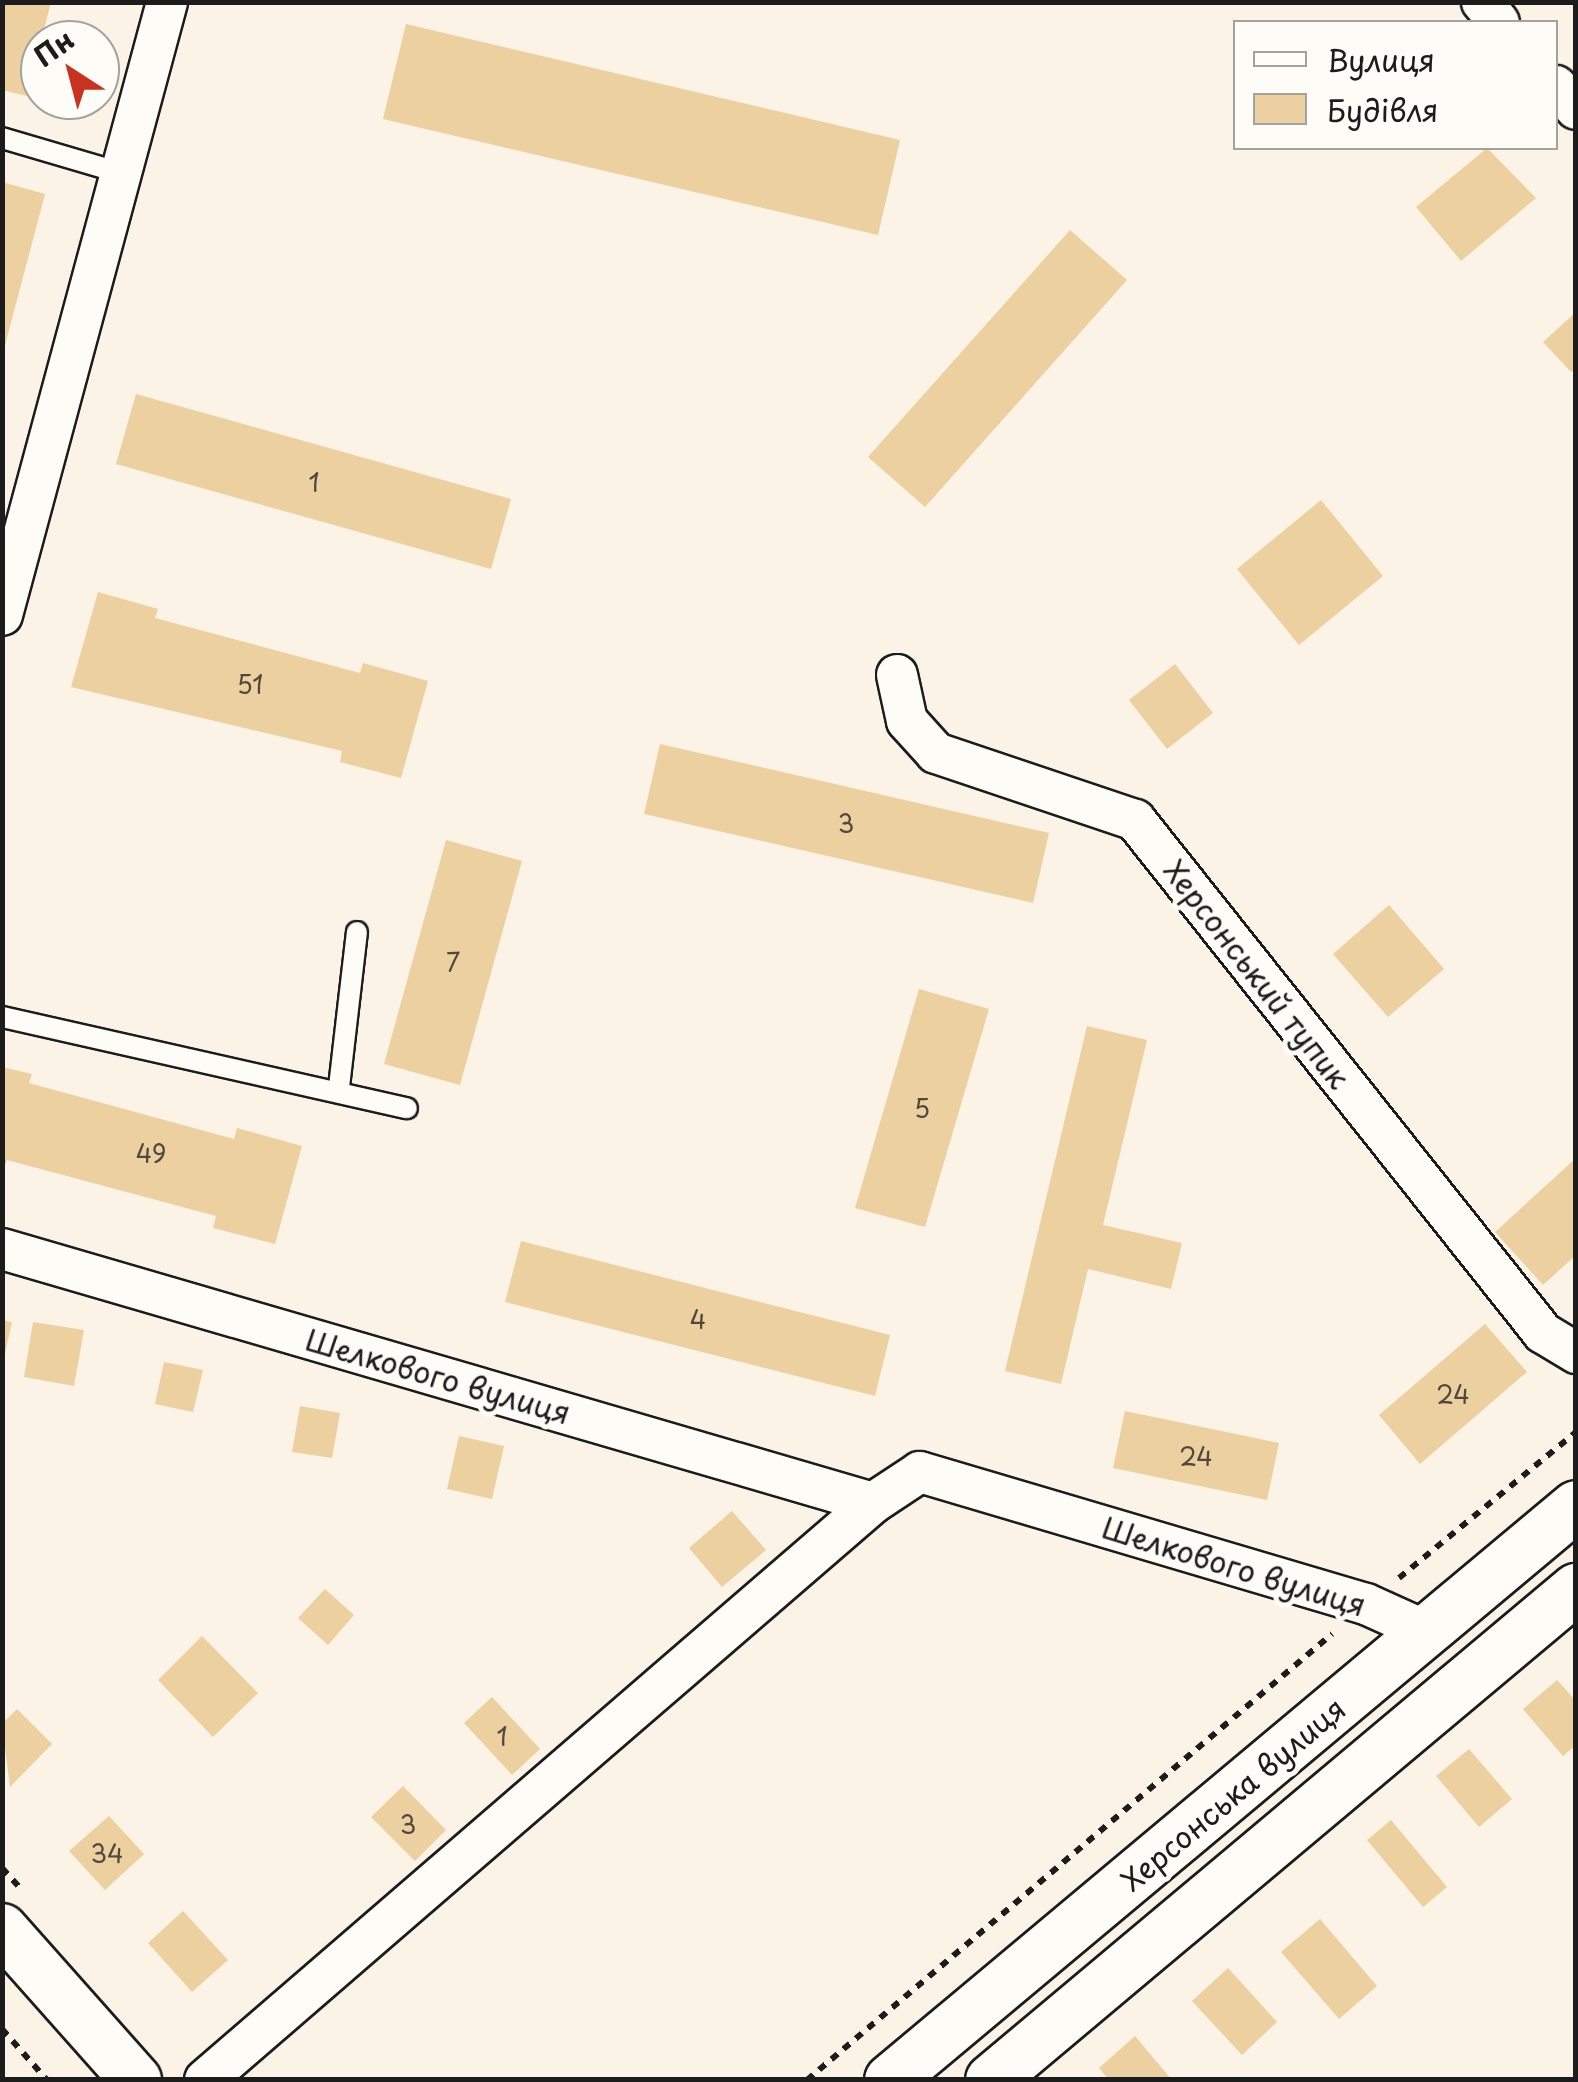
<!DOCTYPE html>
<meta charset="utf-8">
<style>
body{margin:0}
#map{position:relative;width:1578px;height:2082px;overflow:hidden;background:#faf3e6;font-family:"Playpen Sans",sans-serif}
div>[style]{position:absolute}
.building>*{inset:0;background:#edd0a0}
.path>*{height:6px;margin-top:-3px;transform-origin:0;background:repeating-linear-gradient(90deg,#1c1c1c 0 8px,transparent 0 16px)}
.roads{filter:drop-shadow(2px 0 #1c1c1c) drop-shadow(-2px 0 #1c1c1c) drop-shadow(0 2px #1c1c1c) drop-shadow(0 -2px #1c1c1c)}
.service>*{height:20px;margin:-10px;padding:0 10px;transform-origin:10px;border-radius:10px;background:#fdfcf7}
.minor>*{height:40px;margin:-20px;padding:0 20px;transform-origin:20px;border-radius:20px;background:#fdfcf7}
.tertiary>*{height:50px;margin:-25px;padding:0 25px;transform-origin:25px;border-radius:25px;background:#fdfcf7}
span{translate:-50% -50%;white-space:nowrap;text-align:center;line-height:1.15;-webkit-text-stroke:10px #fdfcf7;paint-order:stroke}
.number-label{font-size:25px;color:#50493d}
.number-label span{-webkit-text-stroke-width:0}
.street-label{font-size:30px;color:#1c1c1c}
.frame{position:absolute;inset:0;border:5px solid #1c1c1c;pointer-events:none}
.legend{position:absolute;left:1233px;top:20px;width:325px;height:130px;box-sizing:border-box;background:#fdfcf7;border:2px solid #a3a29f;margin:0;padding:12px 18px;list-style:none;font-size:30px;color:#1c1c1c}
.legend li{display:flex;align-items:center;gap:20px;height:50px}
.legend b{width:50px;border:2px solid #a3a29f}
.north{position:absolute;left:20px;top:20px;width:100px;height:100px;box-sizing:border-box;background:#fdfcf7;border:2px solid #a3a29f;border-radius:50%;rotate:324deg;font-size:28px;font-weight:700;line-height:40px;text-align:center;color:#1c1c1c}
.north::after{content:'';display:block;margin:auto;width:35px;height:45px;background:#c8321e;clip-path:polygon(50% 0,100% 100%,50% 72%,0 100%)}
</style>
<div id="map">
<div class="building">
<div style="clip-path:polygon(2px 2px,51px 2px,27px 96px,2px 90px)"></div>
<div style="clip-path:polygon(406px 24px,900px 140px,878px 235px,383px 119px)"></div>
<div style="clip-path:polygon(1487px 148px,1536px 198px,1461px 261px,1416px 207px)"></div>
<div style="clip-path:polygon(2px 182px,45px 194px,4px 349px,2px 349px)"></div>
<div style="clip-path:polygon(1070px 230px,1127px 280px,925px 507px,868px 457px)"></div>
<div style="clip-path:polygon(1576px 312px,1576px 368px,1571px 372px,1543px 342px)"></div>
<div style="clip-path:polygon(136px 394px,511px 499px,491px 569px,116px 464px)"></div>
<div style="clip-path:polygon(1321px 500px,1383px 576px,1299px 645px,1237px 569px)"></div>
<div style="clip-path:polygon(98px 592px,158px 609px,155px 618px,360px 673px,363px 663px,428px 681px,401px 778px,340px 762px,342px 751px,71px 687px)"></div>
<div style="clip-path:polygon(1175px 664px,1213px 713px,1167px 749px,1129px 700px)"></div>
<div style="clip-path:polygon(660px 744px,1049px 833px,1033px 903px,644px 814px)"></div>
<div style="clip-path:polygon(446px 840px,522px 861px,460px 1085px,384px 1064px)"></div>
<div style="clip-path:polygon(1389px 905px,1444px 969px,1388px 1017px,1333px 954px)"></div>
<div style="clip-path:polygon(919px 989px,989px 1009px,925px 1227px,855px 1208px)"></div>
<div style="clip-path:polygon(1087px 1026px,1147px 1040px,1103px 1225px,1182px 1243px,1171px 1289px,1088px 1269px,1061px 1384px,1005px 1371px)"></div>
<div style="clip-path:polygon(2px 1067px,32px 1074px,29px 1083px,234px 1139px,237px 1128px,302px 1146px,275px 1244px,213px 1228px,216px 1216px,7px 1160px,2px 1173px)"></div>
<div style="clip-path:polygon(1576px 1158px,1576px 1255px,1543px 1285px,1495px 1232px)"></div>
<div style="clip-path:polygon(521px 1241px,890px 1335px,875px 1396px,505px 1302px)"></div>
<div style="clip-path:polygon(2px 1320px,12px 1322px,4px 1358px,2px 1358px)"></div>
<div style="clip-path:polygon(33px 1322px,84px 1330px,74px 1386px,24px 1377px)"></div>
<div style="clip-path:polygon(1485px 1324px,1527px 1372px,1420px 1464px,1379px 1415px)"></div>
<div style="clip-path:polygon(164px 1362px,203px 1370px,193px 1412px,155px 1404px)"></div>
<div style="clip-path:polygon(300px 1406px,340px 1413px,332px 1458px,292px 1452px)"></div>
<div style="clip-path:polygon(1125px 1411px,1279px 1443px,1267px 1500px,1113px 1468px)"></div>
<div style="clip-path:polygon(459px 1436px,504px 1446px,492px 1499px,447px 1489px)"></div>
<div style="clip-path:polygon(732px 1511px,766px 1550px,722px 1587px,689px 1548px)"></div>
<div style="clip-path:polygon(325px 1589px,354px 1615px,328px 1645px,298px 1618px)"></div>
<div style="clip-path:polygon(202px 1636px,258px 1693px,213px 1737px,158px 1680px)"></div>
<div style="clip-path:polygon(1557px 1680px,1576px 1701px,1576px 1745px,1563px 1756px,1523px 1709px)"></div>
<div style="clip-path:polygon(492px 1697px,540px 1749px,512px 1775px,464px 1723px)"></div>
<div style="clip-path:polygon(17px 1709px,52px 1744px,10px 1787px,2px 1724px)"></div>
<div style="clip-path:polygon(1469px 1749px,1512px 1799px,1479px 1827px,1436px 1776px)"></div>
<div style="clip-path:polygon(403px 1786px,446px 1830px,415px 1861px,371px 1817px)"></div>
<div style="clip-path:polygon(109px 1816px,144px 1854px,105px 1890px,69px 1851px)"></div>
<div style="clip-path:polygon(1391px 1820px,1447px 1887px,1423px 1907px,1367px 1840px)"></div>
<div style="clip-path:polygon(183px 1911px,228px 1960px,192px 1992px,148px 1943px)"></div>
<div style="clip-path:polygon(1320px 1919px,1377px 1986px,1339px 2019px,1281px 1952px)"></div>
<div style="clip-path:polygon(1228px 1968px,1277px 2022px,1242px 2055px,1192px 2001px)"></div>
<div style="clip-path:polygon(1135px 2036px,1172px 2080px,1109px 2080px,1099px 2068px)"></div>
</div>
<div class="path">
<div style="left:1399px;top:1578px;width:229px;rotate:-39.5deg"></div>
<div style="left:2px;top:1868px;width:25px;rotate:48deg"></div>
<div style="left:2px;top:2029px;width:68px;rotate:48.6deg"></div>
<div style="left:807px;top:2080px;width:689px;rotate:-40.35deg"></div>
</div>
<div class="roads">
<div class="service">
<div style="left:2px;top:138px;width:124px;rotate:16.4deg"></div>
<div style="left:2px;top:1017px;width:415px;rotate:12.7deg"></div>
<div style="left:339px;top:1087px;width:156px;rotate:-83.4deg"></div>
</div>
<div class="minor">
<div style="left:1482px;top:2px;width:26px;rotate:50deg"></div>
<div style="left:1556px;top:86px;width:30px;rotate:49deg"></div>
<div style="left:2px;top:615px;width:635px;rotate:-74.93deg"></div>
<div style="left:897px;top:675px;width:47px;rotate:77.7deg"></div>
<div style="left:907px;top:721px;width:43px;rotate:47.8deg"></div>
<div style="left:936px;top:753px;width:210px;rotate:18.6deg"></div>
<div style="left:1135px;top:820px;width:655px;rotate:51.5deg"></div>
<div style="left:1543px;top:1333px;width:39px;rotate:31deg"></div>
<div style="left:2px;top:1249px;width:907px;rotate:16.26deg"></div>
<div style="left:873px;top:1503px;width:56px;rotate:-33.4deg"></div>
<div style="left:920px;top:1472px;width:465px;rotate:16.5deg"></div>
<div style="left:1366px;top:1604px;width:68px;rotate:24.3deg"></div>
<div style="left:205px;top:2080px;width:883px;rotate:-40.82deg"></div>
</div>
<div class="tertiary">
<div style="left:2px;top:1929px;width:202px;rotate:48.4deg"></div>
<div style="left:890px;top:2080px;width:894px;rotate:-39.92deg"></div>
<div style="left:991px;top:2080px;width:764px;rotate:-40.01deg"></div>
</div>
</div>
<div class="number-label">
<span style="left:314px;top:482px">1</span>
<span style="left:250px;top:684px">51</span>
<span style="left:846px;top:823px">3</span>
<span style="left:453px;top:962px">7</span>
<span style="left:922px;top:1108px">5</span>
<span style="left:151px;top:1153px">49</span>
<span style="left:698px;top:1319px">4</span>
<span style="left:1453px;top:1394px">24</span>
<span style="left:1196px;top:1456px">24</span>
<span style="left:502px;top:1736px">1</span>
<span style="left:408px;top:1824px">3</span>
<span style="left:107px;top:1853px">34</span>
</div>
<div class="street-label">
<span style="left:1257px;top:974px;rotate:52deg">Херсонський тупик</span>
<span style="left:438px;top:1376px;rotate:16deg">Шелкового вулиця</span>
<span style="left:1234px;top:1566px;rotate:17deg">Шелкового вулиця</span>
<span style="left:1233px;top:1794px;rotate:-40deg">Херсонська вулиця</span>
</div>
<div class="frame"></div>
<ul class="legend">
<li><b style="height:12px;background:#fdfcf7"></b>Вулиця</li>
<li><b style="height:28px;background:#edd0a0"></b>Будівля</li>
</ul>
<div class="north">Пн</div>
</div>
